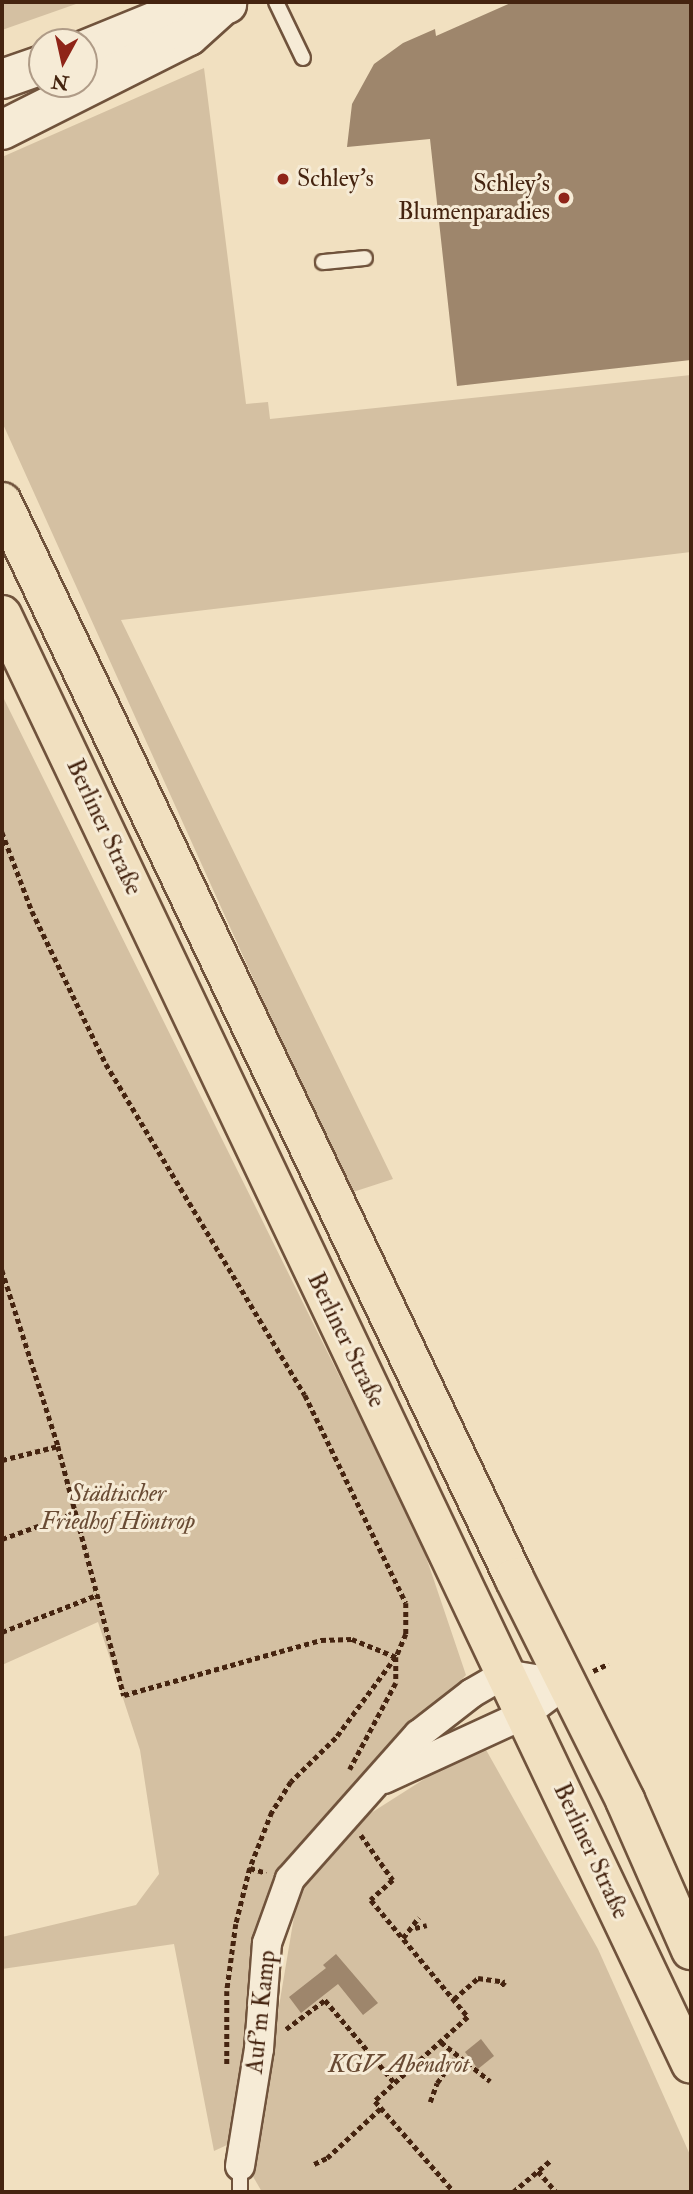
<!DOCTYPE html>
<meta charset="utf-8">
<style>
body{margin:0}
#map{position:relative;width:693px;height:2194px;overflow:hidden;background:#f1e0c0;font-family:"IM FELL Double Pica",serif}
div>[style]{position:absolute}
.green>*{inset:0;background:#d4c0a2}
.building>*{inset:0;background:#9e866c}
.path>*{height:4.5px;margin-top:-2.25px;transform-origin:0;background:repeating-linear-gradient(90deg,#452410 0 5px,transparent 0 8.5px)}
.roads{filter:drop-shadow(2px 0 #70533c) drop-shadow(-2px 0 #70533c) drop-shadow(0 2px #70533c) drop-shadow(0 -2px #70533c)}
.service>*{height:14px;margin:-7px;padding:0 7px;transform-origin:7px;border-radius:7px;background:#f6ebd6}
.minor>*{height:28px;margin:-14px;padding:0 14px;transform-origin:14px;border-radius:14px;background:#f6ebd6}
.secondary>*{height:38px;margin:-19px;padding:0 19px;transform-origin:19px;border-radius:19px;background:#f6ebd6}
.primary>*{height:38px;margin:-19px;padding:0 19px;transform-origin:19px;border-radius:19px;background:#f1e0c0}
.dots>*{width:19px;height:19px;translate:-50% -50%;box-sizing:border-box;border:4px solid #f6ebd6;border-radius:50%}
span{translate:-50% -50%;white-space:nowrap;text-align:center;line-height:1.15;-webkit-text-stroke:6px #f6ebd6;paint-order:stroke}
.poi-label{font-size:24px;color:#452410}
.left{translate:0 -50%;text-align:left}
.right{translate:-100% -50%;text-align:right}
.street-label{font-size:24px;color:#452410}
.park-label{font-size:24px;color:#694b34;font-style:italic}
.frame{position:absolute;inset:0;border:4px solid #452410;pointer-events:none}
.north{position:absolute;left:28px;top:28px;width:70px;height:70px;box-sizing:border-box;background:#f6ebd6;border:2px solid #af9b87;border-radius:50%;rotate:188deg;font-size:19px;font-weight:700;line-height:28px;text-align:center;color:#452410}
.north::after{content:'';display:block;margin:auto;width:24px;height:32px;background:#8f2418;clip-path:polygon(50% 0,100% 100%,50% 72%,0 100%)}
</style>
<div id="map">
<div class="green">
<div style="clip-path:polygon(2px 2px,75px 2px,76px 4px,2px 30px)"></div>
<div style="clip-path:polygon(204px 68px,246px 404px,268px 402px,270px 419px,691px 375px,691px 552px,121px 620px,393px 1179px,350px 1193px,2px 422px,2px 157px)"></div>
<div style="clip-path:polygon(2px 695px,420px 1539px,466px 1675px,280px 1876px,240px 2139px,214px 2151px,174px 1944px,2px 1969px,2px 1937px,136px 1905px,159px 1874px,140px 1750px,98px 1622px,2px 1665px)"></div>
<div style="clip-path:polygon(485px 1748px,598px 1949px,691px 2157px,691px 2192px,262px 2192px,251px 2173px,300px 1881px,360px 1820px,440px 1769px)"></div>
</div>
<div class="building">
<div style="clip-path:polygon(513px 2px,691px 2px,691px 360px,457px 386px,430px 139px,347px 147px,352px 104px,374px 64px,403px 43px,435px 29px,436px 36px)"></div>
<div style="clip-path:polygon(336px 1954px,378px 2003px,363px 2015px,338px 1984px,301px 2013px,289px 1997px,326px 1968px,323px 1965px)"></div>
<div style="clip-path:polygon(481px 2039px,494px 2056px,478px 2069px,465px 2052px)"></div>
</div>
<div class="path">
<div style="left:2px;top:832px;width:85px;rotate:69.2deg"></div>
<div style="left:32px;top:911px;width:170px;rotate:64.2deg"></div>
<div style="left:106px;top:1064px;width:386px;rotate:59deg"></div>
<div style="left:305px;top:1395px;width:231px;rotate:64.1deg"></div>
<div style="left:406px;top:1603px;width:31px;rotate:90deg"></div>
<div style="left:406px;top:1634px;width:25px;rotate:113deg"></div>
<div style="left:396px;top:1657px;width:101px;rotate:126.5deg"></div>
<div style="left:336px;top:1738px;width:63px;rotate:135.6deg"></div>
<div style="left:291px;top:1782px;width:36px;rotate:122deg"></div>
<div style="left:272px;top:1812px;width:60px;rotate:111.4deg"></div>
<div style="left:250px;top:1868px;width:58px;rotate:104deg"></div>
<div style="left:236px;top:1924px;width:68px;rotate:97.7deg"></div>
<div style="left:227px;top:1991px;width:76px;rotate:90deg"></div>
<div style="left:2px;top:1270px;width:185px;rotate:72.3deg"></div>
<div style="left:58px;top:1446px;width:258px;rotate:75.2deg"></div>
<div style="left:124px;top:1695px;width:205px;rotate:-15.6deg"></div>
<div style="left:321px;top:1640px;width:31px;rotate:-2deg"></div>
<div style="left:352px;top:1639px;width:48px;rotate:22.2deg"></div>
<div style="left:396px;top:1657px;width:26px;rotate:90deg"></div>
<div style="left:396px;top:1683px;width:98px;rotate:118.1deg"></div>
<div style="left:2px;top:1460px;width:58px;rotate:-14deg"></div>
<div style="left:2px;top:1539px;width:80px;rotate:-19.8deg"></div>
<div style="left:2px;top:1632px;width:102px;rotate:-21.3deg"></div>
<div style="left:593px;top:1671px;width:17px;rotate:-25deg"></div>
<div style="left:361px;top:1835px;width:55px;rotate:54.6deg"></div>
<div style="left:393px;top:1880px;width:30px;rotate:138deg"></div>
<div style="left:371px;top:1900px;width:152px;rotate:50.3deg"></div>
<div style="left:468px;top:2017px;width:125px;rotate:137.9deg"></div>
<div style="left:375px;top:2101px;width:121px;rotate:49deg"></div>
<div style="left:250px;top:1868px;width:17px;rotate:17deg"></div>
<div style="left:415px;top:1928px;width:12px;rotate:-14deg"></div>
<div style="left:403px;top:1938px;width:26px;rotate:-53deg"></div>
<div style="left:454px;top:1999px;width:32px;rotate:-41deg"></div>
<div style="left:478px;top:1978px;width:27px;rotate:8deg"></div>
<div style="left:505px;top:1982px;width:6px;rotate:129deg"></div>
<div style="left:286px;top:2029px;width:49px;rotate:-36.6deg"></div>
<div style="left:325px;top:2000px;width:109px;rotate:49.9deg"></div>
<div style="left:441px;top:2042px;width:63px;rotate:38.5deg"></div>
<div style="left:430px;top:2102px;width:20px;rotate:-70deg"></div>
<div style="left:437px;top:2083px;width:32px;rotate:-54deg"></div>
<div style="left:314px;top:2164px;width:14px;rotate:-25deg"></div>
<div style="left:327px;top:2158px;width:74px;rotate:-42.8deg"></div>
<div style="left:538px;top:2171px;width:28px;rotate:49deg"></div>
<div style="left:513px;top:2192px;width:50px;rotate:-40.1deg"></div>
</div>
<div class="roads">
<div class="service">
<div style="left:276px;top:2px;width:62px;rotate:64.3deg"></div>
<div style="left:323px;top:262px;width:42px;rotate:-5.4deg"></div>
<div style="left:240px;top:2166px;width:26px;rotate:90deg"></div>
</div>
<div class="minor">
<div style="left:384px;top:1779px;width:155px;rotate:-24.7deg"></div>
<div style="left:525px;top:1714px;width:50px;rotate:-36.9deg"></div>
<div style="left:240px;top:2166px;width:119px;rotate:-80.8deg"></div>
<div style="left:259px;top:2049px;width:106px;rotate:-85.7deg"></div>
<div style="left:267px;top:1943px;width:68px;rotate:-70.2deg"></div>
<div style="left:290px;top:1879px;width:193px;rotate:-48.4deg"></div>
<div style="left:418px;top:1735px;width:68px;rotate:-37.9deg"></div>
<div style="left:472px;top:1693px;width:38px;rotate:-30deg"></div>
<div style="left:505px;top:1674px;width:61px;rotate:9.5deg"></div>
</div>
<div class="secondary">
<div style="left:84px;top:50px;width:98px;rotate:-22.1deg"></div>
<div style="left:175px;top:13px;width:53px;rotate:-9.8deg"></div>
<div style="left:2px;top:79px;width:42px;rotate:-19.3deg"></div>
<div style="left:2px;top:130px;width:209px;rotate:-26.7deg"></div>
<div style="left:189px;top:36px;width:43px;rotate:-42.2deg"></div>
</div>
<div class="primary">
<div style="left:2px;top:502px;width:1192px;rotate:64.55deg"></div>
<div style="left:514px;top:1578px;width:248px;rotate:63.4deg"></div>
<div style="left:625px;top:1800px;width:164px;rotate:66.3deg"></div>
<div style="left:2px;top:615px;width:1604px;rotate:64.57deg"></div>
</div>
</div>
<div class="dots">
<div style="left:283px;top:179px;background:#8f2418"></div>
<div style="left:564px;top:198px;background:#8f2418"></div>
</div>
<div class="poi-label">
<span class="left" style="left:297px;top:179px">Schley's</span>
<span class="right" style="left:550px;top:198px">Schley's<br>Blumenparadies</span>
</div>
<div class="street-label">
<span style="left:104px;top:827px;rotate:65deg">Berliner Straße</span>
<span style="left:346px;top:1340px;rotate:64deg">Berliner Straße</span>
<span style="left:591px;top:1851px;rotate:65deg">Berliner Straße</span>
<span style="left:261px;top:2012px;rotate:-84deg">Auf'm Kamp</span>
</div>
<div class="park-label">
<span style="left:118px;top:1508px">Städtischer<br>Friedhof Höntrop</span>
<span style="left:399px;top:2065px">KGV Abendrot</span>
</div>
<div class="frame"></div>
<div class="north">N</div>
</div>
